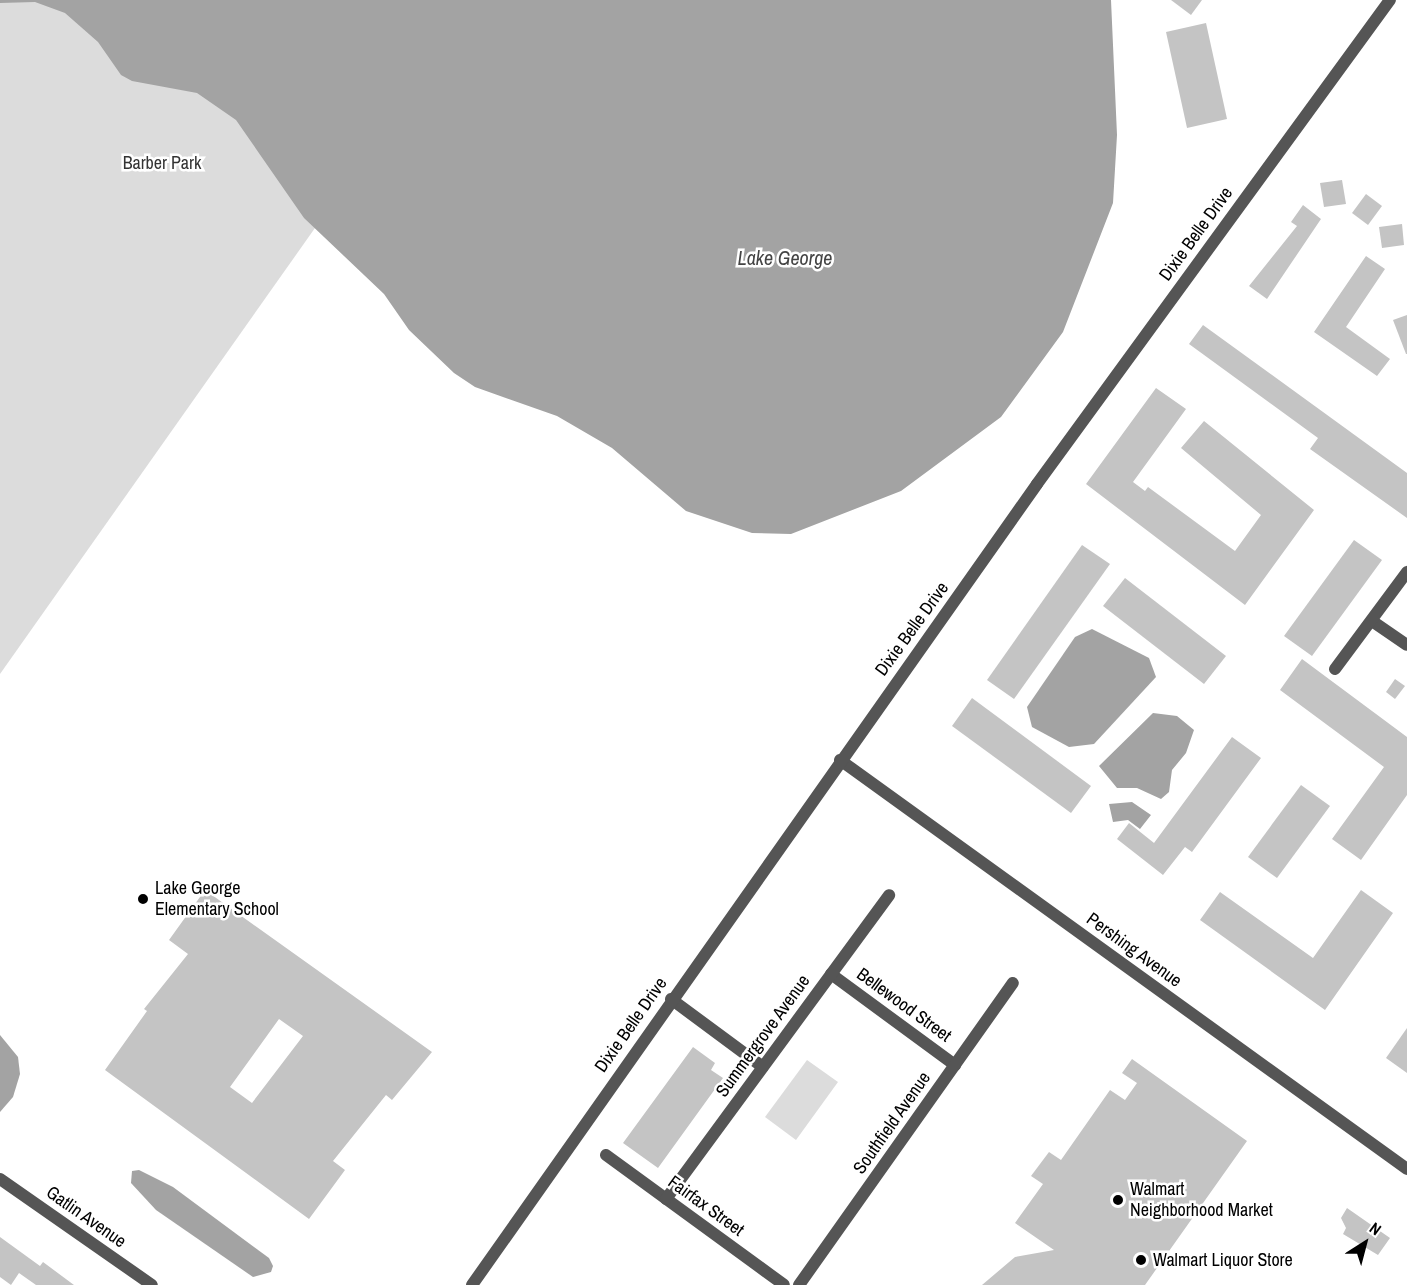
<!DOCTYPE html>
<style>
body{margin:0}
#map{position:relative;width:1407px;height:1285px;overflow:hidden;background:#fff;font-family:"Archivo Narrow",sans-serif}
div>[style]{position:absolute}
.green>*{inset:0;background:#dcdcdc}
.water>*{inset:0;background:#a3a3a3}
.building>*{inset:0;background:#c4c4c4}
.minor>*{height:12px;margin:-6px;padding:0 6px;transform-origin:6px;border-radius:6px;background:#555}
.tertiary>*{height:12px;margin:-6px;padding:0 6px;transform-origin:6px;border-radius:6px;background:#555}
.dots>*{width:16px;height:16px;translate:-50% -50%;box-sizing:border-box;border:3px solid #fff;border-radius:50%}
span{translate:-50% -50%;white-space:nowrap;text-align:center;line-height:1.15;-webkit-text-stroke:5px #fff;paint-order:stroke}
.park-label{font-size:18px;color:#333}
.street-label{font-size:18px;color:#000}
.poi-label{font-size:18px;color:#000}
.left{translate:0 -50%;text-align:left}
.water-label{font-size:20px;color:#444;font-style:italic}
.north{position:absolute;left:1335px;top:1213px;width:60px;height:60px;-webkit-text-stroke:4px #fff;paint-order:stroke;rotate:36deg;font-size:16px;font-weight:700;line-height:24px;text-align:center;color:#000}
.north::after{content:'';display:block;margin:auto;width:21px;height:27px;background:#000;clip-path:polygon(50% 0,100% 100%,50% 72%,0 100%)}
</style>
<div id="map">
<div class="green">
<div style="clip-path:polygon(0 0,476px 0,0 674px)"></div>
<div style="clip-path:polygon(807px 1060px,838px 1082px,796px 1140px,765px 1117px)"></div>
</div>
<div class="water">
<div style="clip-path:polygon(0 0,1111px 0,1117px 135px,1113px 203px,1063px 332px,1001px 417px,901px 491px,791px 534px,752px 533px,686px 511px,612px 448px,557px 416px,475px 387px,454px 373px,409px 330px,384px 294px,304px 218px,236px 120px,197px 93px,132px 81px,121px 75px,98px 42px,65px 13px,35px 2px,0 3px)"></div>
<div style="clip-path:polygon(1092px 629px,1149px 658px,1156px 677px,1094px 744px,1069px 747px,1032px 727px,1027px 707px,1075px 637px)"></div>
<div style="clip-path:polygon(1153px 713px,1177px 716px,1194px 730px,1186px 753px,1172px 770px,1169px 792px,1161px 799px,1137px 788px,1117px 788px,1099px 766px)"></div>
<div style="clip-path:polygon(1132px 802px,1151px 815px,1140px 829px,1128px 820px,1113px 822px,1109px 804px)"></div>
<div style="clip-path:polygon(0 1035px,18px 1057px,20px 1074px,13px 1097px,0 1112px)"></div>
<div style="clip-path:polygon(139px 1170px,173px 1187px,269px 1258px,273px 1266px,271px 1272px,253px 1277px,156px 1210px,131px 1183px,132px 1171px)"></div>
</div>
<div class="building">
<div style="clip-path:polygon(1171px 0,1202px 0,1191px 15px)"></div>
<div style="clip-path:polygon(1206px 23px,1227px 119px,1187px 128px,1166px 32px)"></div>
<div style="clip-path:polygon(1342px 180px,1346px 204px,1324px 207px,1320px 183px)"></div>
<div style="clip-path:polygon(1366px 194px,1382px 206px,1368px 225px,1352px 213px)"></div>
<div style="clip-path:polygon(1303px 205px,1321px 219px,1267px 299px,1249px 286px,1297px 226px,1291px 222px)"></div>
<div style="clip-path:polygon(1402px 224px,1404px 245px,1382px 248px,1379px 227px)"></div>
<div style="clip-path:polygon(1366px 256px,1385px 269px,1346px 327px,1390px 359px,1377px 376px,1314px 332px)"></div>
<div style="clip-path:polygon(1407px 315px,1407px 354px,1406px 354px,1393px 320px)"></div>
<div style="clip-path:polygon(1203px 325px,1407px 473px,1407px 518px,1310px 449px,1318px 438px,1189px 344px)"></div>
<div style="clip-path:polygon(1156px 388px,1186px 409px,1133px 482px,1145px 491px,1148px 487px,1235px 551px,1261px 515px,1181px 448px,1204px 421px,1314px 510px,1245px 605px,1086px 484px)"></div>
<div style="clip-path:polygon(1354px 540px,1382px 560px,1312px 656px,1284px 636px)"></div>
<div style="clip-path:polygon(1082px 545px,1110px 564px,1014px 699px,987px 680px)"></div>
<div style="clip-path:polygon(1125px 578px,1226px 656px,1204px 684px,1103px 606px)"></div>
<div style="clip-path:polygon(1302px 659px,1407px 737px,1407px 795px,1361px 860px,1332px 839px,1384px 767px,1280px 690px)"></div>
<div style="clip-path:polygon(1395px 679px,1405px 686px,1395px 699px,1386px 692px)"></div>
<div style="clip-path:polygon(972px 698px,1091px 786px,1071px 813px,952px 726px)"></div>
<div style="clip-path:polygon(1232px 737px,1261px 758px,1192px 852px,1185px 847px,1163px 875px,1117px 839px,1129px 823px,1154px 843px)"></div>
<div style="clip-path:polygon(1301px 785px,1330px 806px,1277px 878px,1248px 857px)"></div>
<div style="clip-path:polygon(evenodd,205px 890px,432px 1052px,392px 1100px,386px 1095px,333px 1161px,345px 1170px,309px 1219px,105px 1070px,147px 1011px,144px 1009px,188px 954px,169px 940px,205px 890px,279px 1019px,303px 1036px,252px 1103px,230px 1087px,279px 1019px)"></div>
<div style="clip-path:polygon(1361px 890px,1393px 913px,1325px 1010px,1200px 920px,1220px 892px,1313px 958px)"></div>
<div style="clip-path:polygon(1407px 1028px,1407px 1073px,1386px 1058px)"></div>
<div style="clip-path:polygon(693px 1047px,715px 1063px,711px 1070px,723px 1078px,658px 1168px,623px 1143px)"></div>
<div style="clip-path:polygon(1132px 1059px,1247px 1141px,1145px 1285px,982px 1285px,1015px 1257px,1054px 1250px,1015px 1223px,1043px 1184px,1031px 1176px,1049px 1152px,1061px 1160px,1110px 1090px,1125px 1100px,1137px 1083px,1122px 1073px)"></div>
<div style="clip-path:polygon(1347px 1208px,1390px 1238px,1378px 1255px,1343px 1234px,1346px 1228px,1341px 1218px)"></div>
<div style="clip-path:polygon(0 1237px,40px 1266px,43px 1262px,74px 1285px,36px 1285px,19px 1273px,11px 1285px,0 1277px)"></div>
</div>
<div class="minor">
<div style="left:1372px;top:621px;width:42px;rotate:34.4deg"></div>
<div style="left:1335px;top:669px;width:121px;rotate:-53.4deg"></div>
<div style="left:831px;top:974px;width:154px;rotate:36.3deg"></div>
<div style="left:671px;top:999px;width:114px;rotate:36.5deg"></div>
<div style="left:606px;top:1155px;width:220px;rotate:36.1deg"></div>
<div style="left:666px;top:1199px;width:377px;rotate:-53.7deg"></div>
<div style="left:799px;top:1285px;width:370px;rotate:-54.7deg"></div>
</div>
<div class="tertiary">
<div style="left:840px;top:760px;width:699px;rotate:35.8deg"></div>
<div style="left:0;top:1179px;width:185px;rotate:34.9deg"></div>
<div style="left:472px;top:1285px;width:980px;rotate:-54.8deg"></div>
<div style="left:1037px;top:484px;width:599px;rotate:-53.9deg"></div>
</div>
<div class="dots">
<div style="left:143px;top:899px;background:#000"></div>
<div style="left:1118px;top:1200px;background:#000"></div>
<div style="left:1141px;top:1260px;background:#000"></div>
</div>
<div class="park-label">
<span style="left:162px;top:163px">Barber Park</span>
</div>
<div class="street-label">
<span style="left:1196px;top:234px;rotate:-54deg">Dixie Belle Drive</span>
<span style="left:912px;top:629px;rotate:-54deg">Dixie Belle Drive</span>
<span style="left:1134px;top:950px;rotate:36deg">Pershing Avenue</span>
<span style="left:904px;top:1005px;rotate:36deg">Bellewood Street</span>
<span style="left:631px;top:1025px;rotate:-55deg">Dixie Belle Drive</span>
<span style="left:763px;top:1036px;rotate:-54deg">Summergrove Avenue</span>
<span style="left:892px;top:1123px;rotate:-55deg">Southfield Avenue</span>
<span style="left:706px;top:1206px;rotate:36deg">Fairfax Street</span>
<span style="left:86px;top:1217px;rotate:35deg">Gatlin Avenue</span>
</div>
<div class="poi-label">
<span class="left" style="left:155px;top:899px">Lake George<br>Elementary School</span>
<span class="left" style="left:1130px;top:1200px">Walmart<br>Neighborhood Market</span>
<span class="left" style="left:1153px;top:1260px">Walmart Liquor Store</span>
</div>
<div class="water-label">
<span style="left:785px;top:257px">Lake George</span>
</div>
<div class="north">N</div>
</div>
